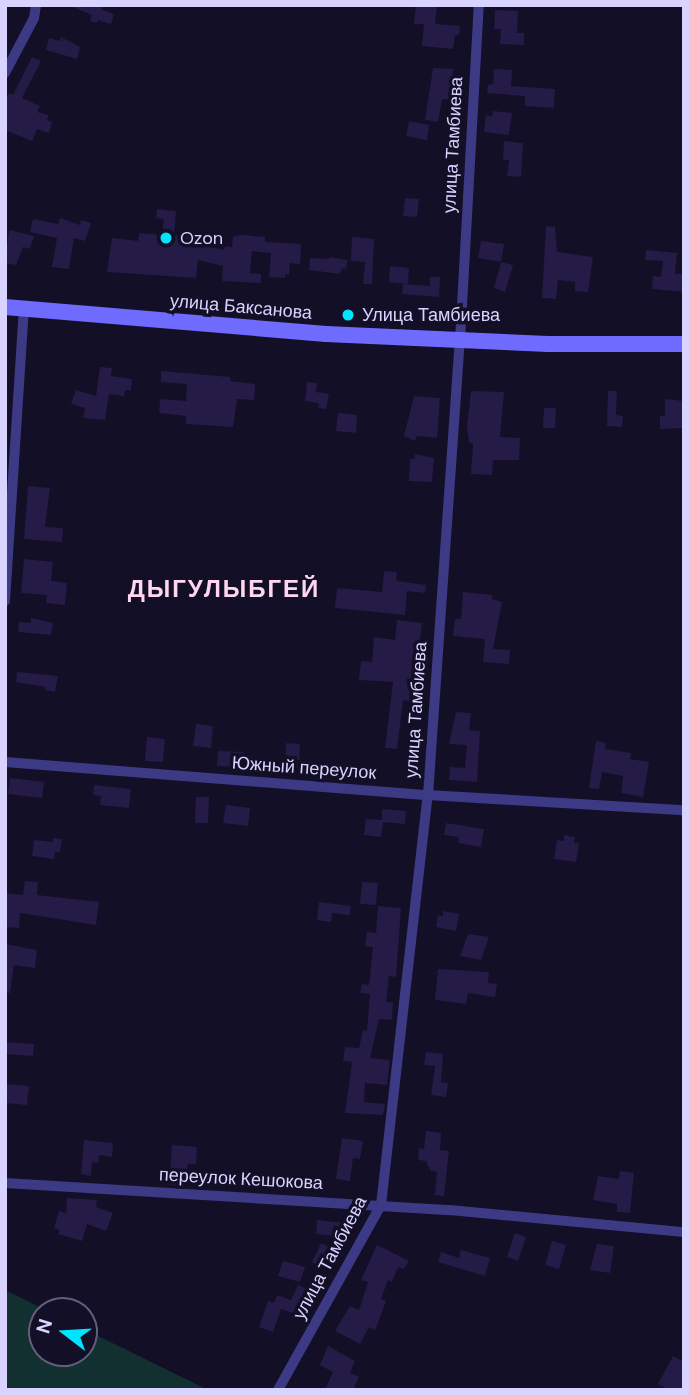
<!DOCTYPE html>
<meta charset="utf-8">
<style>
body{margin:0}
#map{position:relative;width:689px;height:1395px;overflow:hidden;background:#130f26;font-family:"DM Sans",sans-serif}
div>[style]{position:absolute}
.green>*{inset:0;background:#12302f}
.building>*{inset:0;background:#241b47}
.minor>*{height:10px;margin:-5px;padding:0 5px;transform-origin:5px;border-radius:5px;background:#3d3a85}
.secondary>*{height:16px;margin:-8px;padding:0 8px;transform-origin:8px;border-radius:8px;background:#6f6bff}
.dots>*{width:19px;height:19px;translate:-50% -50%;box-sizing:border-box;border:4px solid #130f26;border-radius:50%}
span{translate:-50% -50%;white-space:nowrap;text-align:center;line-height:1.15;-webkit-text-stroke:7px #130f26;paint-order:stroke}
.street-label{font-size:18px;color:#d9d4ff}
.poi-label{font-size:18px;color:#d9d4ff}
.left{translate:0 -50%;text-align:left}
.district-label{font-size:24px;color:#ffd6f0;font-weight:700;letter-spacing:2px}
.frame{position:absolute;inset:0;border:7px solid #d9d4ff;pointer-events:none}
.north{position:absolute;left:28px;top:1297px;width:70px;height:70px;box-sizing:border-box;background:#130f26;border:2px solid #625e7d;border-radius:50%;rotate:287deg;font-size:19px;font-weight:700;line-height:28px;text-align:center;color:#d9d4ff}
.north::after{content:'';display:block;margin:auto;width:24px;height:32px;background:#00e5ff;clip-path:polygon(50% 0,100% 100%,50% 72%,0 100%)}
</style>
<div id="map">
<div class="green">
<div style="clip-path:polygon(5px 1290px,48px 1311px,42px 1311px,42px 1353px,84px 1353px,84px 1329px,208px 1390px,5px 1390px)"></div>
</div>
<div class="building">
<div style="clip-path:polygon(68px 5px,103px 5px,102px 10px,114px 14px,111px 24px,98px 20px,97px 23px,90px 21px,92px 15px)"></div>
<div style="clip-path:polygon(416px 5px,437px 5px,435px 24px,460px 26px,459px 35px,455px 35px,453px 49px,422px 46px,424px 24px,414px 24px)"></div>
<div style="clip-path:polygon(495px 10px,518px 11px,517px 33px,524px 33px,524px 45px,500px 44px,501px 29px,494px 29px)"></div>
<div style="clip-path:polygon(61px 37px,80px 47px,77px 59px,46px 50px,49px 38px,60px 41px)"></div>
<div style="clip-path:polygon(32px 57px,41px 61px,22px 98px,40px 106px,37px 112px,49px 115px,47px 120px,52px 122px,49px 133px,37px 129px,32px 141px,5px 130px,5px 101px,9px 93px,13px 95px)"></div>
<div style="clip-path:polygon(433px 68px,453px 69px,452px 88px,455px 88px,454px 100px,442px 99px,438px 122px,425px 120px)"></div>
<div style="clip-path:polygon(494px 69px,512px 70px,511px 86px,555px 89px,554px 108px,525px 106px,525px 96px,487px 93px,488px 85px,493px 84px)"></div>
<div style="clip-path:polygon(493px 111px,512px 113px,509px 135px,484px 132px,486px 115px,492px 116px)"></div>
<div style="clip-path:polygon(409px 121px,429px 125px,427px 140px,406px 136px)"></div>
<div style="clip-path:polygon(504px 141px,523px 143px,521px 177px,507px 176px,509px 160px,503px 160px)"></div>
<div style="clip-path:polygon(405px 198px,419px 199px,417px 217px,403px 216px)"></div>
<div style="clip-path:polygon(157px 209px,176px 211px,174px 235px,200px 237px,199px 244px,224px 250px,224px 246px,232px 247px,233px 236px,244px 235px,265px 237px,265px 242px,301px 244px,300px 264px,290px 263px,289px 275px,285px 274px,285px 278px,269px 277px,271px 253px,252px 251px,250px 273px,261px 274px,261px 283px,222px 281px,223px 266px,198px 260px,196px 278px,107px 272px,112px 238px,138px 241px,139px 233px,162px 235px,164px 219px,156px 218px)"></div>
<div style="clip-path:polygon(60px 218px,80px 225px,81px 220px,91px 223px,85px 241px,74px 238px,69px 269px,52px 267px,57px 238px,30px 232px,33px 219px,58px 224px)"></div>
<div style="clip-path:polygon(546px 226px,555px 227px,557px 252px,593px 257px,588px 292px,575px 291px,575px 282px,558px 280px,556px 299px,542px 298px)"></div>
<div style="clip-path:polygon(9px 230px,34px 236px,30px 249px,23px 247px,16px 265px,5px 263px)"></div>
<div style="clip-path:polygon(352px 237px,374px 239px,372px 284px,363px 284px,365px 262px,351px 261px)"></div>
<div style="clip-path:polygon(481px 241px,504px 244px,501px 262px,478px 258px)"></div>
<div style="clip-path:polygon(646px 250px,677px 253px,675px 274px,684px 274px,684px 292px,652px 289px,653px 276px,661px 277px,663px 261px,645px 260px)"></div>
<div style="clip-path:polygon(329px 257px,347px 260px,346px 269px,342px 268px,340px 274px,309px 270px,310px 258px,329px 259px)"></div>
<div style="clip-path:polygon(501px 262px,513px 265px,505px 292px,494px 288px)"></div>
<div style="clip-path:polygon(390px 266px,409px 268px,408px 284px,389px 282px)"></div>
<div style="clip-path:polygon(430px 277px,440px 277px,439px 297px,402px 294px,403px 284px,430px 286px)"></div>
<div style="clip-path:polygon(100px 367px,112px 368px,111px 376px,132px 379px,131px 390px,125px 390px,124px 396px,109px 394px,105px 420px,83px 418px,85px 408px,71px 404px,76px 390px,96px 396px)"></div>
<div style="clip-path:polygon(161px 371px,230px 377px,230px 381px,255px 384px,254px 400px,237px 399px,233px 427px,186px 424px,186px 416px,159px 413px,160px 399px,186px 401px,187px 384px,161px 382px)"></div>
<div style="clip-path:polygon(307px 382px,317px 383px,316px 392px,329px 394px,326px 409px,318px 408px,319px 403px,305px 401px)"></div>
<div style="clip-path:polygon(471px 391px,504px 392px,500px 437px,520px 438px,519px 460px,493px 460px,492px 475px,471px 474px,473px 443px,469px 443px,467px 426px)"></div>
<div style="clip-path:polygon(608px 391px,617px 391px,616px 415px,623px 416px,622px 427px,607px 426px)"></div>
<div style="clip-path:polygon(414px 396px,440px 398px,437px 438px,417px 436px,415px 441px,404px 436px)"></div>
<div style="clip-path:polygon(665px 399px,684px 401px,684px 428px,660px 429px,660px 416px,665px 416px)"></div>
<div style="clip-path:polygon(544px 408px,556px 408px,555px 428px,543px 428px)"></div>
<div style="clip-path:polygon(338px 413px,357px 415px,356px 433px,336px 431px)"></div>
<div style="clip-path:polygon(415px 454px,434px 458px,432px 482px,409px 481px,410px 459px,415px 459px)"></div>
<div style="clip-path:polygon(28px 486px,50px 488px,45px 527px,63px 528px,62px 542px,24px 539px)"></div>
<div style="clip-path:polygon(24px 559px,53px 562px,51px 581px,67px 583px,65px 605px,46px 603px,47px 595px,21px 593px)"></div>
<div style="clip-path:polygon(384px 571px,397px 572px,396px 581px,426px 585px,425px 593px,407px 591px,405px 615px,335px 608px,337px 588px,382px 592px)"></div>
<div style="clip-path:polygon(463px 592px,492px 595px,492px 599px,502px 602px,493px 649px,510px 650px,509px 664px,483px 662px,485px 639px,453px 636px,455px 619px,461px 619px)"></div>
<div style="clip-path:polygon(31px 618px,53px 623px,51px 635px,18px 632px,19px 622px,31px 623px)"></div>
<div style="clip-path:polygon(397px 620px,422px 623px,414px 689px,418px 689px,416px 702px,403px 700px,397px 749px,385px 748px,393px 682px,359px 680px,361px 661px,372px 662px,374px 637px,395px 640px)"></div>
<div style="clip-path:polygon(17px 672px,58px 676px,55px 692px,45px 690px,46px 687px,16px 682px)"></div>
<div style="clip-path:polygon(456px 712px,471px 713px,469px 730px,480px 731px,477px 782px,449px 780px,450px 767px,465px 768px,467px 745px,449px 744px)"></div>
<div style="clip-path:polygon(196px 724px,213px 726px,211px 748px,193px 746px)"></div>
<div style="clip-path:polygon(147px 737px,165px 739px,163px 762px,145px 761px)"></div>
<div style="clip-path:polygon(596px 741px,606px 743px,605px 749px,631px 753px,630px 759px,649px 762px,643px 797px,621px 793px,623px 776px,602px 772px,599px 789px,589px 788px)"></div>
<div style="clip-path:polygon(286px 743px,300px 744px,299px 768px,285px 767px)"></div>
<div style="clip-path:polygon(218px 751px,244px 752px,243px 767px,217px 766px)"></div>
<div style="clip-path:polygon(10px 778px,44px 782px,42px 798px,8px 794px)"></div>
<div style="clip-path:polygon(94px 785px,131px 789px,129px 808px,100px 805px,101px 796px,93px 795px)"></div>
<div style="clip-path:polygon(196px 797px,209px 797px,208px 823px,195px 823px)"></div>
<div style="clip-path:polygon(226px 805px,250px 808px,248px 826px,223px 823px)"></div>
<div style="clip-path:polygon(382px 809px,406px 811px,405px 824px,383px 822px,381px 837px,364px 835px,366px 819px,382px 820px)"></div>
<div style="clip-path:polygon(446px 823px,484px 829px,481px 847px,458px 843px,459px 837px,444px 835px)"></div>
<div style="clip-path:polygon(564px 835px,575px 837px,574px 843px,579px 843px,576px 862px,554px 859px,557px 840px,564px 841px)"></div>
<div style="clip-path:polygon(53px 838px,62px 839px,60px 852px,55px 852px,54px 859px,32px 856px,34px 840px,53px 842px)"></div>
<div style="clip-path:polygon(25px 881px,38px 882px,37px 895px,99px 902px,96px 925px,20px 913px,19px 928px,5px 927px,5px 893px,23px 895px)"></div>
<div style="clip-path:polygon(362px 882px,378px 883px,376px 905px,360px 904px)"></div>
<div style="clip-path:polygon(319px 902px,351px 906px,350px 915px,332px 913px,331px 922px,317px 920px)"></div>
<div style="clip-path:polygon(378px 906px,401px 908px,396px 977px,389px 976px,386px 1002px,393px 1002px,392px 1020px,379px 1019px,370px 1058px,390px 1060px,387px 1085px,365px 1083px,364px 1102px,385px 1104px,383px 1115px,345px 1113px,352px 1062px,343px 1061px,345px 1047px,359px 1048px,363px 1030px,367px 1031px,370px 994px,360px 993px,362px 984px,369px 985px,373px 947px,365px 946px,367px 932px,376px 933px)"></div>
<div style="clip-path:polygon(443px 911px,459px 914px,456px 931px,436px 927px,438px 915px,443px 916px)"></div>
<div style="clip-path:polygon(468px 934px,489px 937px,481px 960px,460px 956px)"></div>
<div style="clip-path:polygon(5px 944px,37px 950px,35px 968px,14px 965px,10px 993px,5px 992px)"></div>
<div style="clip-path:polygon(438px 969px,489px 972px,488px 983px,497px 984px,495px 997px,468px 993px,466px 1004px,435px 1000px)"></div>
<div style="clip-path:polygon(5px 1042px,34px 1044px,33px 1056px,5px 1054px)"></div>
<div style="clip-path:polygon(426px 1052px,443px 1054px,441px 1082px,448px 1083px,446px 1097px,431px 1095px,435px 1066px,424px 1065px)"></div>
<div style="clip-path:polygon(5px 1084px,29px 1086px,27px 1105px,5px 1103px)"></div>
<div style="clip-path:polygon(426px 1131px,441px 1133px,440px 1150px,449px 1151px,444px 1196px,435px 1195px,437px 1172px,431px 1171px,426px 1161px,418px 1160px,419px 1148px,424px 1149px)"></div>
<div style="clip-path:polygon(342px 1138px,363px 1141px,360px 1159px,353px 1158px,350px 1181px,336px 1179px)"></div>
<div style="clip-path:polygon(84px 1140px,113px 1143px,112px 1157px,99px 1155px,98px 1163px,92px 1162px,91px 1176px,81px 1174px)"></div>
<div style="clip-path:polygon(172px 1145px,197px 1147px,196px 1164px,188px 1164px,182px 1186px,169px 1185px)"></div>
<div style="clip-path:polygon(620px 1171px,634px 1173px,630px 1213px,617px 1212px,617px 1204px,593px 1200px,598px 1176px,619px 1179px)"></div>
<div style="clip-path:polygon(67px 1198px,97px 1200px,96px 1207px,113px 1213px,106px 1231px,87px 1224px,82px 1241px,58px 1234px,60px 1230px,54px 1228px,59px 1211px,66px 1213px)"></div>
<div style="clip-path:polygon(317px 1220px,345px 1223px,344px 1237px,316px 1234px)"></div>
<div style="clip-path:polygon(515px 1233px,526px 1237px,518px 1261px,507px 1257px)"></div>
<div style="clip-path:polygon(552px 1241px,566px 1245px,559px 1269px,545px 1265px)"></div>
<div style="clip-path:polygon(321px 1243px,333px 1249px,323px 1268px,312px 1262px)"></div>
<div style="clip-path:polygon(597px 1244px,614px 1246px,610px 1273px,590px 1270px)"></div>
<div style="clip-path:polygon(377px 1245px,409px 1261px,404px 1269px,398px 1267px,392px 1282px,388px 1280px,381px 1299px,386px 1301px,378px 1323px,375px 1330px,369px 1327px,360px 1344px,335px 1331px,350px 1306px,359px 1310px,368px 1282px,361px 1280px)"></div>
<div style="clip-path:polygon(461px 1250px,490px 1258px,485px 1276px,438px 1262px,441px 1252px,459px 1258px)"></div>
<div style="clip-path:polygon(283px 1261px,305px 1267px,300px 1282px,278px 1276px)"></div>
<div style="clip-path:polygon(298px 1285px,308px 1289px,306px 1293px,310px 1295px,304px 1312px,300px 1311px,299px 1315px,281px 1309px,273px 1332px,259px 1327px,268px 1301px,274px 1303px,277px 1295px,291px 1300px)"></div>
<div style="clip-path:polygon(328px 1346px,355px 1361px,350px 1373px,359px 1377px,353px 1390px,325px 1390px,333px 1372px,320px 1365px)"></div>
<div style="clip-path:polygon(673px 1356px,684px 1362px,684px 1390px,669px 1390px,658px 1384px)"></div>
</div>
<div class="minor">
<div style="left:5px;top:73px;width:62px;rotate:-62.2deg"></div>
<div style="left:34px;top:18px;width:13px;rotate:-81deg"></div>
<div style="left:5px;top:601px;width:293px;rotate:-86.3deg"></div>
<div style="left:5px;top:762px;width:424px;rotate:4.5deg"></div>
<div style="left:428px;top:795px;width:256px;rotate:3.4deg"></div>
<div style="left:5px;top:1183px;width:446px;rotate:3.5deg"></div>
<div style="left:450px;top:1210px;width:235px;rotate:5.4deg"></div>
<div style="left:278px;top:1390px;width:212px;rotate:-60.9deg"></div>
<div style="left:381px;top:1205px;width:413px;rotate:-83.5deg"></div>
<div style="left:428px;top:795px;width:455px;rotate:-86deg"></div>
<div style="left:460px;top:341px;width:337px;rotate:-86.8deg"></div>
</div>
<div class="secondary">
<div style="left:5px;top:307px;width:322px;rotate:4.8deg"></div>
<div style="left:326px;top:334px;width:222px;rotate:2.6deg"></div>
<div style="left:548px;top:344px;width:136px"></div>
</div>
<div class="dots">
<div style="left:166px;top:238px;background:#00e5ff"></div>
<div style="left:348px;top:315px;background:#00e5ff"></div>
</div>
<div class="street-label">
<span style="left:453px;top:145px;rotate:-87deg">улица Тамбиева</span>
<span style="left:241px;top:307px;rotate:5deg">улица Баксанова</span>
<span style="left:416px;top:710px;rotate:-86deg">улица Тамбиева</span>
<span style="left:304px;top:768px;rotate:4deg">Южный переулок</span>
<span style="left:241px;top:1179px;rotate:3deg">переулок Кешокова</span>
<span style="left:330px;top:1258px;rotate:-62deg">улица Тамбиева</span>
</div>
<div class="poi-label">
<span class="left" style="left:180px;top:238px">Ozon</span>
<span class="left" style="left:362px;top:315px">Улица Тамбиева</span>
</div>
<div class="district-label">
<span style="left:224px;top:589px">ДЫГУЛЫБГЕЙ</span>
</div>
<div class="frame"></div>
<div class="north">N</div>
</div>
